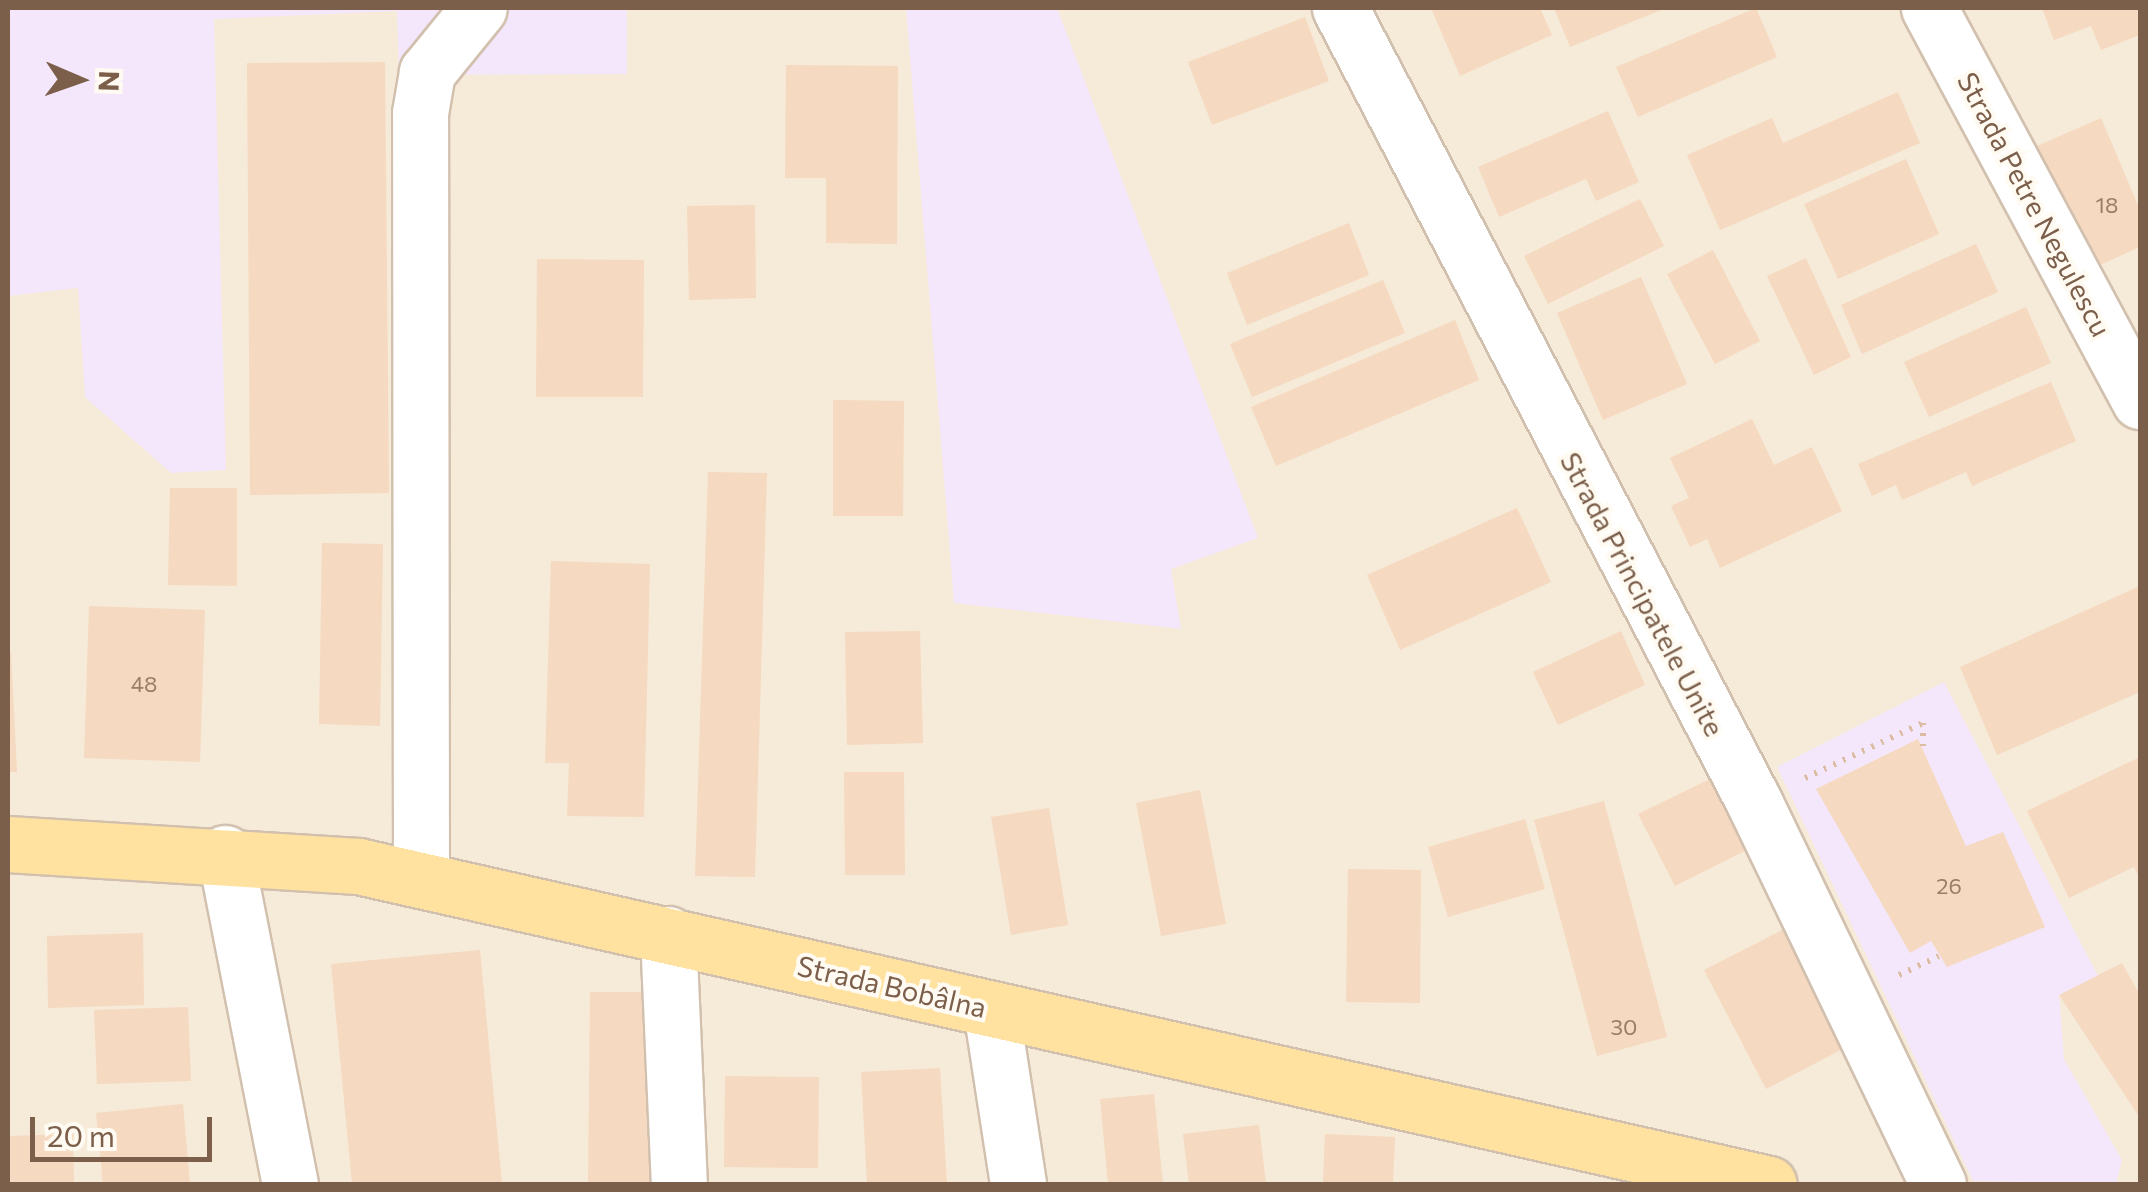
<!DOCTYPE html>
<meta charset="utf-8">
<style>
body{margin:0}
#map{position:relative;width:2148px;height:1192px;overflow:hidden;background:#fef8eb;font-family:Commissioner,sans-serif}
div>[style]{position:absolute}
.residential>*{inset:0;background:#f6ead8}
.education>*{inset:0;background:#f5e7fb}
.building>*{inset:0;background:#f5d9c0}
.path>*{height:6px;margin-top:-3px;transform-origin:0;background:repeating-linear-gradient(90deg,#dbbca2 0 2.5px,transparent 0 10.5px)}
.roads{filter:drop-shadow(2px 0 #d2c0ae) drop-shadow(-2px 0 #d2c0ae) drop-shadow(0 2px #d2c0ae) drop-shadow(0 -2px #d2c0ae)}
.minor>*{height:55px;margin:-27.5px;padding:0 27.5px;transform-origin:27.5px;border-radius:27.5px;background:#fff}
.major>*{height:55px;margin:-27.5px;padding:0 27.5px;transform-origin:27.5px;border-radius:27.5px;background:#ffe2a0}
span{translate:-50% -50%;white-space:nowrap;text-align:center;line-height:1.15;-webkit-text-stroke:8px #fffbf2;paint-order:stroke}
.number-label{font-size:22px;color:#9a7e68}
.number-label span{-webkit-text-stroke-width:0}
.street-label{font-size:28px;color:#7c5f4b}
.frame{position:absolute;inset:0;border:10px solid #7c5f4b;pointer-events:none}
.north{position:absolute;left:30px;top:30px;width:100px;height:100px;-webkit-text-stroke:8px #fffbf2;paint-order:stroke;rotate:92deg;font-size:28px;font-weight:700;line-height:40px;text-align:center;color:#7c5f4b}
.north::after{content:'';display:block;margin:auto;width:35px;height:45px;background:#7c5f4b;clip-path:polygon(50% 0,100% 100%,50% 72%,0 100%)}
.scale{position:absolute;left:30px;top:1117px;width:182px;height:45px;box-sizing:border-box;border:5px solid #7c5f4b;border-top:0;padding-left:12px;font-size:30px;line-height:35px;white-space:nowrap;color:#7c5f4b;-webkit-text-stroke:8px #fffbf2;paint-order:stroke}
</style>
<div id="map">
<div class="residential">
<div style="clip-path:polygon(8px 8px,2140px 8px,2140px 1184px,8px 1184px)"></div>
</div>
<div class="education">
<div style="clip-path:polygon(8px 8px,627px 8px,627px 74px,399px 75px,397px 11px,214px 19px,226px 470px,171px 473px,85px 397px,78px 288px,8px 296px)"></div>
<div style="clip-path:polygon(906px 8px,1057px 8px,1258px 538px,1171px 569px,1181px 629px,954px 603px)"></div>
<div style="clip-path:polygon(1944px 682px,2098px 976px,2059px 995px,2064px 1059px,2122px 1160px,2116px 1184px,1973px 1181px,1777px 767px)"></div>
</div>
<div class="building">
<div style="clip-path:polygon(1431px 8px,1540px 8px,1552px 35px,1460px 76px)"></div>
<div style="clip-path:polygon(1554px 8px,1666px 8px,1570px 47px)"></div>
<div style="clip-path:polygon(1756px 8px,1777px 57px,1638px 117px,1616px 67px)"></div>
<div style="clip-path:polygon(2042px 8px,2140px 8px,2140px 35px,2101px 50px,2091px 26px,2054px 40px)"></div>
<div style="clip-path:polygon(1305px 17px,1329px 81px,1212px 125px,1188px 62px)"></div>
<div style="clip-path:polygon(385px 62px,389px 493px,250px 495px,247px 63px)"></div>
<div style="clip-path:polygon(786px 65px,898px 66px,897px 244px,826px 243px,826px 178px,785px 178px)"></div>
<div style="clip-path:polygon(1898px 92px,1920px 143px,1720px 230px,1687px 155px,1772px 118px,1783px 143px)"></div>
<div style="clip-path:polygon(1608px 111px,1639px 182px,1596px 201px,1586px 179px,1499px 217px,1478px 167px)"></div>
<div style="clip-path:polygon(2101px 118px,2140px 210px,2140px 247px,2091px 269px,2037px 146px)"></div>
<div style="clip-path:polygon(1906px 159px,1939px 234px,1838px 279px,1804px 204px)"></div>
<div style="clip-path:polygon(1640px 199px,1664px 246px,1548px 304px,1524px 256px)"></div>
<div style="clip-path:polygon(755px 205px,756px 298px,689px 300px,687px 206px)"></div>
<div style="clip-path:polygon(1349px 223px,1369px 275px,1247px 325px,1227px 273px)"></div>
<div style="clip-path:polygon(1976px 244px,1998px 292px,1862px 354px,1841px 305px)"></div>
<div style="clip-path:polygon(1713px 250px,1760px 341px,1715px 364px,1667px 274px)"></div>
<div style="clip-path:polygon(1806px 258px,1851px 357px,1814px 375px,1767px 276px)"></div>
<div style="clip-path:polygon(537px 259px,644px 260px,643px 397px,536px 397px)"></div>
<div style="clip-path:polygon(1641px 277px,1687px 384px,1603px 420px,1557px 313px)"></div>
<div style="clip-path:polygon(1383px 280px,1405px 333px,1252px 397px,1230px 344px)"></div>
<div style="clip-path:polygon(2026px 307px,2051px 363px,1929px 417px,1904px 362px)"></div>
<div style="clip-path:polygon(1455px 320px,1479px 380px,1276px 466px,1251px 407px)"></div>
<div style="clip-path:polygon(2051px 382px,2076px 441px,1972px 486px,1966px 472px,1902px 500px,1896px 485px,1872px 496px,1858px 464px)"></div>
<div style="clip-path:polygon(833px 400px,904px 401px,903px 516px,833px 516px)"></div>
<div style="clip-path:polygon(1752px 419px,1774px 465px,1812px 447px,1842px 511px,1720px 568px,1707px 539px,1690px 547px,1671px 506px,1689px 498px,1670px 458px)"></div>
<div style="clip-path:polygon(708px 472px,767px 473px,755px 877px,695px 876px)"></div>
<div style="clip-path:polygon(170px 488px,237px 488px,237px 586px,168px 585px)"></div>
<div style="clip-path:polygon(1517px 508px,1551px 582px,1400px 650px,1367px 575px)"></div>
<div style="clip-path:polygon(322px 543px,383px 544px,380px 726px,319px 724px)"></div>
<div style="clip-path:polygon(551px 561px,650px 564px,644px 817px,567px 816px,569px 763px,545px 763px)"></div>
<div style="clip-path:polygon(2140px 586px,2140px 692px,1997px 755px,1960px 667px)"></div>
<div style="clip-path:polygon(89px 606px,205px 610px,200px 762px,84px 758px)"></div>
<div style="clip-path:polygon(920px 631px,923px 743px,847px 745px,845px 632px)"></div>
<div style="clip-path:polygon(1621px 631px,1645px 685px,1558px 725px,1533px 672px)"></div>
<div style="clip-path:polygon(11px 652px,17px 772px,8px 772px,8px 653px)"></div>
<div style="clip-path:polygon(1918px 739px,1966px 846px,2003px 832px,2045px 927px,1947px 967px,1931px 941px,1910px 953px,1816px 789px)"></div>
<div style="clip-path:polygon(2140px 757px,2140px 879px,2134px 867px,2069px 898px,2027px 811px)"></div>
<div style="clip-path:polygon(844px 772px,904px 772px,905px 875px,845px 875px)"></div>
<div style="clip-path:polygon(1710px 779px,1745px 851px,1675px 886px,1638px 814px)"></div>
<div style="clip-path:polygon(1200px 790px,1226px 924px,1161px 936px,1136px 803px)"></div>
<div style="clip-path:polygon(1604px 801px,1667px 1037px,1597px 1056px,1534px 820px)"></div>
<div style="clip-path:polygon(1049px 808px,1068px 925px,1011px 935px,991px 817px)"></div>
<div style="clip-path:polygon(1525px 819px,1545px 889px,1448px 917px,1428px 847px)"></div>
<div style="clip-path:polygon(1348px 869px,1421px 870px,1420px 1003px,1346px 1002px)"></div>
<div style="clip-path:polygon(1794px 924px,1856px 1042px,1766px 1089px,1704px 970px)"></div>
<div style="clip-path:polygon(143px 933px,144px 1005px,48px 1008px,47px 936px)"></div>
<div style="clip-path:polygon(480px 950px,502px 1184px,352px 1184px,331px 964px)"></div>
<div style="clip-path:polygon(2122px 963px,2140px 995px,2140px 1118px,2059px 995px)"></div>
<div style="clip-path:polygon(590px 992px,661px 992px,659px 1184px,588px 1184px)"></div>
<div style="clip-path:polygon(188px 1007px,191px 1081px,97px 1084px,94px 1010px)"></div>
<div style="clip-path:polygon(940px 1068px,947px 1184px,867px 1184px,861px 1072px)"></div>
<div style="clip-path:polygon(725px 1076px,819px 1077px,818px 1168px,724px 1167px)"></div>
<div style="clip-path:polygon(1154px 1094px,1163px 1184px,1108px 1184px,1100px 1099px)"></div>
<div style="clip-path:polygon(183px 1104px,190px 1184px,103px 1184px,96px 1113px)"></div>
<div style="clip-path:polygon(1259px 1125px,1266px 1184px,1189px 1184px,1183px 1134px)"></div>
<div style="clip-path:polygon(73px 1134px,74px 1184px,8px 1184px,8px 1136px)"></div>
<div style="clip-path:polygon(1325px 1134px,1395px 1137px,1393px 1184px,1323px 1184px)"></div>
</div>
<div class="path">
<div style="left:1805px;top:778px;width:130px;rotate:-25deg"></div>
<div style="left:1923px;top:723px;width:26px;rotate:90deg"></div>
<div style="left:1899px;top:975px;width:44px;rotate:-25.4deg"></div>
</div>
<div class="roads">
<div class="minor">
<div style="left:1340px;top:8px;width:898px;rotate:62.46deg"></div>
<div style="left:1755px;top:804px;width:422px;rotate:64.3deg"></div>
<div style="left:1929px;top:8px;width:446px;rotate:61.8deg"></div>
<div style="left:225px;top:853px;width:337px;rotate:78.9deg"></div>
<div style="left:421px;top:880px;width:767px;rotate:-90.07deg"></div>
<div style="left:420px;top:113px;width:42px;rotate:-80.3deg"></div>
<div style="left:427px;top:72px;width:82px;rotate:-50.9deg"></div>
<div style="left:668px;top:934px;width:250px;rotate:87.5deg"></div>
<div style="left:991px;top:1009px;width:177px;rotate:81.2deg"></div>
</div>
<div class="major">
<div style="left:8px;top:844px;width:351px;rotate:3.6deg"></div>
<div style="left:358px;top:866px;width:1446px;rotate:12.7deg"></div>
</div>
</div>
<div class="number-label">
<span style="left:2107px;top:205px">18</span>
<span style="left:144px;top:684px">48</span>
<span style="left:1949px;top:886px">26</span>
<span style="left:1624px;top:1027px">30</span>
</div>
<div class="street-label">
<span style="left:2035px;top:204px;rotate:62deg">Strada Petre Negulescu</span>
<span style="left:1643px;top:594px;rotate:62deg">Strada Principatele Unite</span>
<span style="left:892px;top:986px;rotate:13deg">Strada Bobâlna</span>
</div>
<div class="frame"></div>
<div class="north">N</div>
<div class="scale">20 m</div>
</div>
